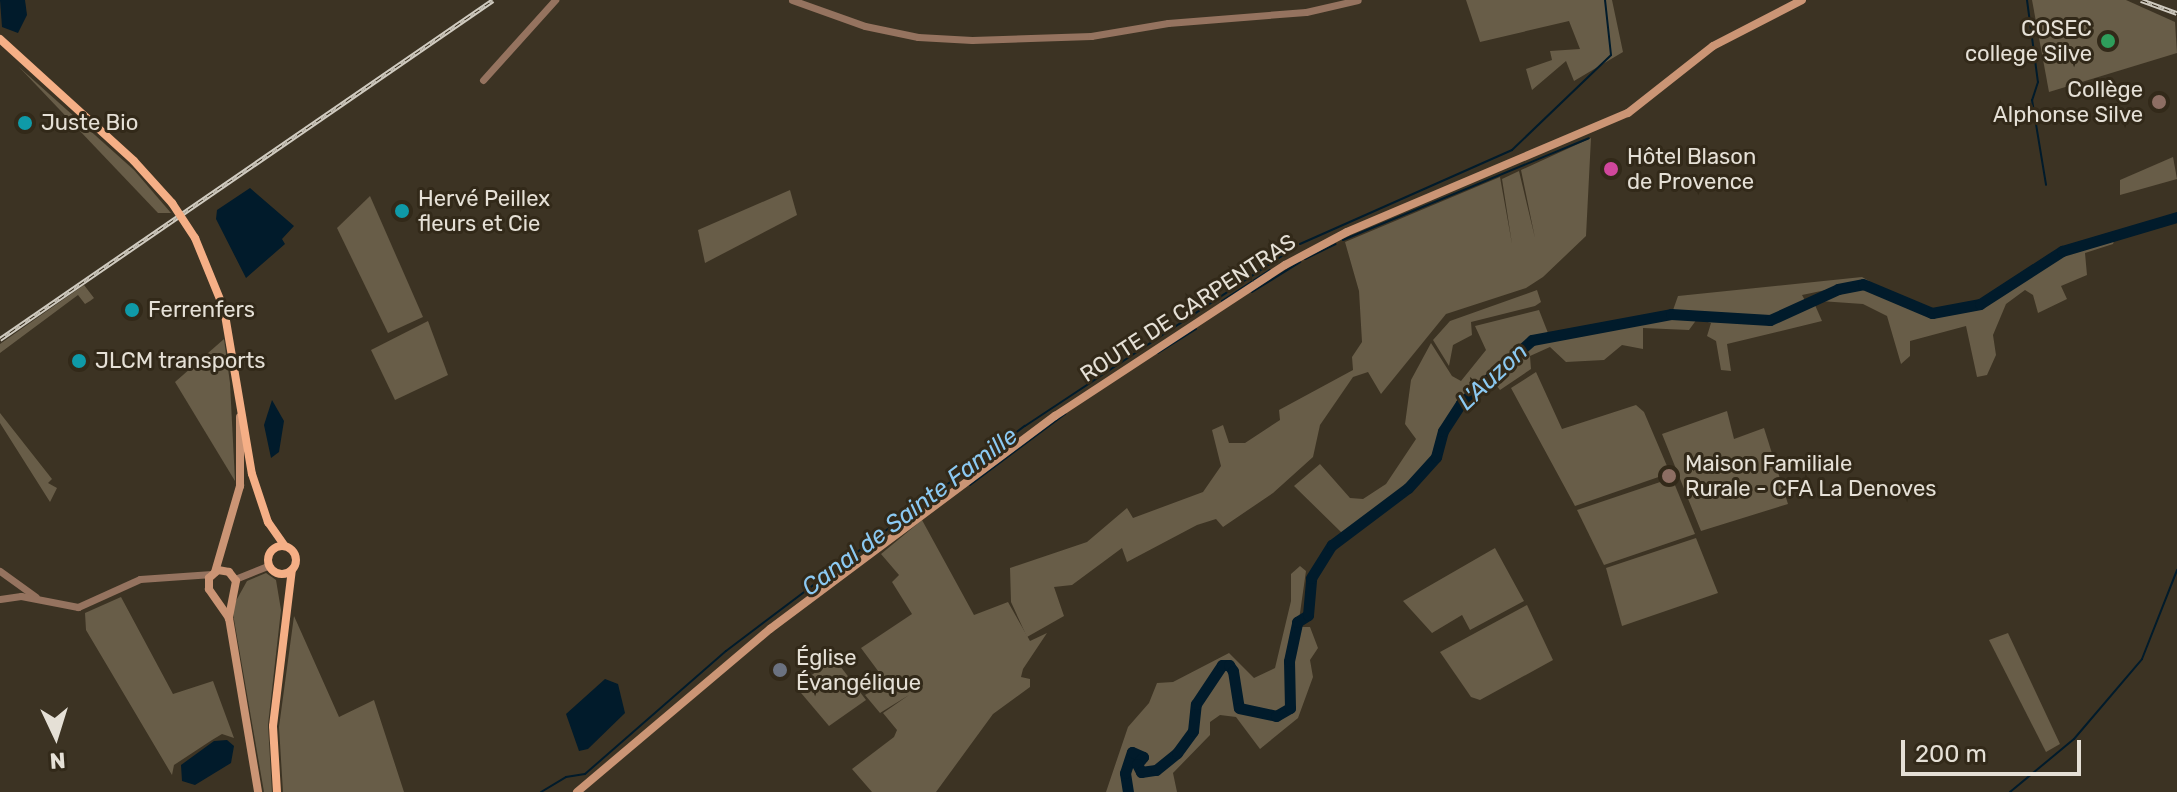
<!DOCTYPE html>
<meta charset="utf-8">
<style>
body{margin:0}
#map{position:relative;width:2177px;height:792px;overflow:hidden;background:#3c3323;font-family:Rubik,sans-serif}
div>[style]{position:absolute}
.green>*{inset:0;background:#685d48}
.water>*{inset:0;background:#011b2b}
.stream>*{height:2px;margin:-1px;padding:0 1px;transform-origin:1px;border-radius:1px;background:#011b2b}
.river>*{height:11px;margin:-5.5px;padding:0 5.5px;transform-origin:5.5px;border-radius:5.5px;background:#011b2b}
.tertiary>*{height:7px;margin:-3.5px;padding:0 3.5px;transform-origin:3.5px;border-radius:3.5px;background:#95735f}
.secondary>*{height:8px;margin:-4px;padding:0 4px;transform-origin:4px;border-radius:4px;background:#cb9575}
.primary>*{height:8px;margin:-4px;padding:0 4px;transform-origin:4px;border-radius:4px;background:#f5af86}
.primary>.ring{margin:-4px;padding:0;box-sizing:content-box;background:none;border:8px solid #f5af86;border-radius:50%}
.rail>*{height:5px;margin-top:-2.5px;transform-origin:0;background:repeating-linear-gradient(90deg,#322919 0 6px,#d0cbc0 0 12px);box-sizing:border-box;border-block:2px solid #d0cbc0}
.primary-bridge>*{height:8px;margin:-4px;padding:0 4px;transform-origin:4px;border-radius:4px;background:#f5af86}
.dots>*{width:22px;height:22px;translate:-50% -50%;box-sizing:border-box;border:4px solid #322919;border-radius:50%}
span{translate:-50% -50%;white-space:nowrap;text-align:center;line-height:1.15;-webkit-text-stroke:6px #322919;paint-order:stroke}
.poi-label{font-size:22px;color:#e5e0d6}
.right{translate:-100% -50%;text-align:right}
.left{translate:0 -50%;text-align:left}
.street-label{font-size:22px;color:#e5e0d6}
.water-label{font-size:24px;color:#8bc9f2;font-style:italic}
.north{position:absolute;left:16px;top:696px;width:80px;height:80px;-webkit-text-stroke:6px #322919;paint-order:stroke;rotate:176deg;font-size:22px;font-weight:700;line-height:32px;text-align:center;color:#e5e0d6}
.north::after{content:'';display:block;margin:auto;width:28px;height:36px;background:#e5e0d6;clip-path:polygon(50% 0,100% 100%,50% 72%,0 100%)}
.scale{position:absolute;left:1901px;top:740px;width:180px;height:36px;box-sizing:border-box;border:4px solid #e5e0d6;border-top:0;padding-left:10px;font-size:24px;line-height:28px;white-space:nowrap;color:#e5e0d6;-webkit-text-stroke:6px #322919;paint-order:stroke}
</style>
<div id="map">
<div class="green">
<div style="clip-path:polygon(1466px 0,1612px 0,1623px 52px,1574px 81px,1566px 61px,1532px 90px,1526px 69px,1552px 60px,1550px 51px,1580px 49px,1569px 21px,1480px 42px)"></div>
<div style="clip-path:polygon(2032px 0,2126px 0,2175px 22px,2177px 53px,2049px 92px)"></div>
<div style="clip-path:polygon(19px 67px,134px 170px,171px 213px,158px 213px)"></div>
<div style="clip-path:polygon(1591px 138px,1586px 236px,1543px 277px,1526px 288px,1446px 314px,1381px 394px,1368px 372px,1353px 377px,1320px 425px,1313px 457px,1273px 493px,1223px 527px,1216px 519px,1197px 525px,1127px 562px,1122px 548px,1072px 585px,1054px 587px,1064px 616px,1027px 637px,1011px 602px,1010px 568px,1087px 542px,1127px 508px,1133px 518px,1203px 492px,1221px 466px,1212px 430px,1223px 425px,1229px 443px,1245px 443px,1280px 420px,1279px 410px,1353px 370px,1352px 357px,1362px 342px,1359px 291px,1345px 242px,1500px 177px,1512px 244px,1502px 179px,1519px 171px,1535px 238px,1521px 170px)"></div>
<div style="clip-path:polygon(2173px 157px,2177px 179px,2120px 195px,2120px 180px)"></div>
<div style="clip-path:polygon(790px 190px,797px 215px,705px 263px,698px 230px)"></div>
<div style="clip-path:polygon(370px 196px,423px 317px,388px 333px,337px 228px)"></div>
<div style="clip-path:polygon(2116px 235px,2113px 244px,2085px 253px,2087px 275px,2061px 286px,2067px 299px,2038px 313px,2033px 295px,2025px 290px,2006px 304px,1993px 335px,1996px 355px,1987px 375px,1977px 377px,1966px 326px,1910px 341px,1910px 356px,1901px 364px,1887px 316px,1863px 304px,1820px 301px,1815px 305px,1822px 321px,1727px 344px,1731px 371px,1721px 370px,1716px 341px,1707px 336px,1711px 323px,1697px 319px,1689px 330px,1643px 328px,1643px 349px,1622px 345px,1604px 360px,1566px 362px,1550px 347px,1530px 356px,1531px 369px,1500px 390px,1488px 375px,1458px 401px,1440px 429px,1434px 455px,1406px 485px,1342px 533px,1294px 486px,1320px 464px,1350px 498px,1363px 499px,1386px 484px,1416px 439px,1405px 424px,1411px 380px,1431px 343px,1452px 376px,1461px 381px,1486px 350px,1475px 326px,1539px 310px,1548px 333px,1656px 319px,1672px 313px,1678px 296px,1862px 277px,1869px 281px,1802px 295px,1808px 306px,1838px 290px,1873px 285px,1934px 315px,1980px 306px,2063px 252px)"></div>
<div style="clip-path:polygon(84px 285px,94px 298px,90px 301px,85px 304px,78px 295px,0 353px,0 344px)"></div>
<div style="clip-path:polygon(1537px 290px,1541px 302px,1535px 306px,1471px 322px,1472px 335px,1453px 345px,1449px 366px,1433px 340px,1450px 321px)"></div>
<div style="clip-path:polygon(428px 321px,448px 375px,395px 400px,371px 350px)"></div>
<div style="clip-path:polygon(224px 339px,230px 383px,235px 481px,175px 382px)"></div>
<div style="clip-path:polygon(1536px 372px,1562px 429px,1636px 405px,1644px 412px,1670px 473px,1575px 506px,1511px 388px)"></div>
<div style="clip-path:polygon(1727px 411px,1734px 439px,1764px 428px,1788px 504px,1701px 531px,1662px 434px)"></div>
<div style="clip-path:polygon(0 413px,52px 479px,48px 483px,57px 488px,50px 502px,0 423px)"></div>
<div style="clip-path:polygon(1672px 478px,1695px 534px,1604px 565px,1577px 510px)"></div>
<div style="clip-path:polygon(922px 520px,974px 615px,1008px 602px,1030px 641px,1047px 633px,1023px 669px,1021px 677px,1030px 679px,1030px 687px,993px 714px,936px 792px,872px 792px,852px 769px,894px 737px,897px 730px,883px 713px,909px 695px,880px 713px,865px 695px,887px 683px,861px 648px,912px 614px,892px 582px,899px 575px,881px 554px)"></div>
<div style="clip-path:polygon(1696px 538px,1718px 593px,1622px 626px,1606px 568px)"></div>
<div style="clip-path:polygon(1495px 548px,1524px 601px,1470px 630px,1462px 615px,1432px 633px,1403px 601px)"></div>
<div style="clip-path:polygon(1300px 566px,1306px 571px,1298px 627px,1310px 627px,1318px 648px,1310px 660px,1313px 677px,1298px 718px,1260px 749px,1236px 717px,1220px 715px,1210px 722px,1210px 735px,1173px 773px,1177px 792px,1106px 792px,1128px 727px,1149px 703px,1157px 683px,1173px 682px,1229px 653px,1254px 678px,1275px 668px,1291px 601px,1291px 574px)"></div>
<div style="clip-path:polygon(266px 573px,276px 580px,281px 610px,268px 725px,272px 792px,264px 792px,232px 608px,247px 581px)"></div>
<div style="clip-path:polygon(121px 597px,173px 694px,213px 681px,234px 738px,222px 734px,212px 740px,174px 765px,172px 775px,86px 630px,85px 613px)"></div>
<div style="clip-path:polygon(1527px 605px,1553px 660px,1480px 700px,1471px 697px,1440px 652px)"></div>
<div style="clip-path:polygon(294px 616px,339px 717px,374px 700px,404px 792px,283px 792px,279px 727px)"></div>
<div style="clip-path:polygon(2008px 633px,2060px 744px,2046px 752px,1989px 640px)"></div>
<div style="clip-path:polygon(834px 658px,866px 700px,829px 726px,796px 687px)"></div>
</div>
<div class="water">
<div style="clip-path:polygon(0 0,25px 0,27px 15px,18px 33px,2px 27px)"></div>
<div style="clip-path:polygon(250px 188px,294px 226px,282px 239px,285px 244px,246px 278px,216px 219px,217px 210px)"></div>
<div style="clip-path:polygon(272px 400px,284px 421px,279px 452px,271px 458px,264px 425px)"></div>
<div style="clip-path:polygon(605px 679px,618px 684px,625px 713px,588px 749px,579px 751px,566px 714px)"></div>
<div style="clip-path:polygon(227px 740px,234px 746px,231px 763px,195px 785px,182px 781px,181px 765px,214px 741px)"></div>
</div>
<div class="stream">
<div style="left:2027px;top:0;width:83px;rotate:82.4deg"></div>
<div style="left:2038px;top:82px;width:19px;rotate:108deg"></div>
<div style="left:2032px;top:100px;width:86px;rotate:80.6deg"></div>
<div style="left:1343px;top:240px;width:266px;rotate:-22.5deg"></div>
<div style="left:1300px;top:244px;width:232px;rotate:-23.9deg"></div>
<div style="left:1512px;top:150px;width:137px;rotate:-43.8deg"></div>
<div style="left:1611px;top:55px;width:55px;rotate:-96.2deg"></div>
<div style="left:1305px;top:259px;width:34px;rotate:-26deg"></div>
<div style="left:1252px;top:292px;width:57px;rotate:-32deg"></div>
<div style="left:1222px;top:301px;width:57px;rotate:-32.9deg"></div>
<div style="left:1158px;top:353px;width:45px;rotate:-32.3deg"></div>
<div style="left:970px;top:485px;width:119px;rotate:-36.8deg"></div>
<div style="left:541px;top:792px;width:29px;rotate:-31deg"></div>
<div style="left:566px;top:777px;width:19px;rotate:-9deg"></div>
<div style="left:585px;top:774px;width:187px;rotate:-41.1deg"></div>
<div style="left:726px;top:651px;width:374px;rotate:-37deg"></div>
<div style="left:1025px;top:426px;width:323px;rotate:-33.5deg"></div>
<div style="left:2010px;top:792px;width:83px;rotate:-39.6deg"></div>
<div style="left:2074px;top:739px;width:105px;rotate:-49.6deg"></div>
<div style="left:2142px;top:659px;width:96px;rotate:-68.5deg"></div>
</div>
<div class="river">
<div style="left:1128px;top:792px;width:19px;rotate:-99deg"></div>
<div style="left:1125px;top:773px;width:22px;rotate:-72deg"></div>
<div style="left:1132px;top:752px;width:12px;rotate:24deg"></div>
<div style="left:1143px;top:757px;width:9px;rotate:131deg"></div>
<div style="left:1137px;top:764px;width:9px;rotate:63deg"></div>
<div style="left:1141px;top:772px;width:15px;rotate:-8deg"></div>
<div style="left:1156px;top:770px;width:27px;rotate:-39deg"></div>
<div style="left:1177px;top:753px;width:27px;rotate:-54deg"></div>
<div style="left:1193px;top:731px;width:27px;rotate:-84deg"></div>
<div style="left:1196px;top:704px;width:47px;rotate:-56.3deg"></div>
<div style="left:1222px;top:665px;width:7px"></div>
<div style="left:1229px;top:665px;width:7px;rotate:56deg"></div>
<div style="left:1233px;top:671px;width:37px;rotate:81deg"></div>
<div style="left:1239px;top:708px;width:38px;rotate:12deg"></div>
<div style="left:1276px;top:716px;width:16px;rotate:-30deg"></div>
<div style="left:1290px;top:708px;width:47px;rotate:-91.2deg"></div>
<div style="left:1289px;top:661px;width:40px;rotate:-78deg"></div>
<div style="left:1297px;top:622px;width:13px;rotate:-32deg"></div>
<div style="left:1308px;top:615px;width:37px;rotate:-85deg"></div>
<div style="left:1311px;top:578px;width:39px;rotate:-58deg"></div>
<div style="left:1332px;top:545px;width:95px;rotate:-36.9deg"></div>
<div style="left:1408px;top:488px;width:42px;rotate:-47.9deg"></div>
<div style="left:1436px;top:457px;width:27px;rotate:-75deg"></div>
<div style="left:1443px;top:431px;width:33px;rotate:-57deg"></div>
<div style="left:1461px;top:403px;width:95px;rotate:-41.6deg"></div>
<div style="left:1532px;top:340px;width:141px;rotate:-10.6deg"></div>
<div style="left:1671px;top:314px;width:99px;rotate:3.5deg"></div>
<div style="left:1770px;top:320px;width:75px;rotate:-24.5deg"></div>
<div style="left:1838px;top:289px;width:25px;rotate:-11deg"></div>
<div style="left:1863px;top:284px;width:75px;rotate:22.8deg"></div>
<div style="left:1932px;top:313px;width:49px;rotate:-10.6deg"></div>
<div style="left:1980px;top:304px;width:98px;rotate:-32.9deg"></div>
<div style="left:2062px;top:251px;width:120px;rotate:-16.5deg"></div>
</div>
<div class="tertiary">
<div style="left:792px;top:0;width:77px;rotate:19.6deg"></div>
<div style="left:865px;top:26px;width:54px;rotate:11.7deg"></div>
<div style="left:918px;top:37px;width:54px;rotate:3.2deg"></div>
<div style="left:972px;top:40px;width:119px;rotate:-1.9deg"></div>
<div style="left:1091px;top:36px;width:78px;rotate:-9.6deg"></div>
<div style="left:1168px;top:23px;width:138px;rotate:-4.6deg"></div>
<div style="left:1306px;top:12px;width:53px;rotate:-13deg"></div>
<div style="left:483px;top:80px;width:108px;rotate:-48deg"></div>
<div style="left:0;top:571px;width:44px;rotate:35.8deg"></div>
<div style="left:235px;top:579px;width:37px;rotate:-22deg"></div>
<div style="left:0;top:599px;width:21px;rotate:-8deg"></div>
<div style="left:21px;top:596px;width:58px;rotate:10.9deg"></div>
<div style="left:78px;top:607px;width:68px;rotate:-24.3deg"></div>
<div style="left:140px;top:579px;width:72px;rotate:-4deg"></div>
</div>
<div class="secondary">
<div style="left:215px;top:572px;width:90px;rotate:-73.8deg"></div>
<div style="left:240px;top:486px;width:69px;rotate:-90deg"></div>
<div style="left:229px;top:618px;width:35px;rotate:-125deg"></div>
<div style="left:209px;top:589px;width:11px;rotate:-90deg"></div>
<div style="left:209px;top:578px;width:12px;rotate:-42deg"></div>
<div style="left:218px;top:570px;width:11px;rotate:10deg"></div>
<div style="left:229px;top:572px;width:11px;rotate:52deg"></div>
<div style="left:236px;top:581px;width:38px;rotate:101deg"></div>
<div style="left:229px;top:618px;width:176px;rotate:80.5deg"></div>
<div style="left:577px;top:792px;width:253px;rotate:-40.2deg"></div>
<div style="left:770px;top:629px;width:356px;rotate:-36.8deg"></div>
<div style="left:1055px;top:416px;width:275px;rotate:-33.3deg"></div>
<div style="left:1285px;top:265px;width:70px;rotate:-28deg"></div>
<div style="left:1347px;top:232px;width:305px;rotate:-23deg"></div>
<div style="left:1628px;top:113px;width:108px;rotate:-38.2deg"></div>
<div style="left:1713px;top:46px;width:100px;rotate:-27.3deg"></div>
</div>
<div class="primary">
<div style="left:0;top:39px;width:181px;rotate:42.3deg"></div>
<div style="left:134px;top:161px;width:57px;rotate:47.9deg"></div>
<div style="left:195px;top:238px;width:77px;rotate:67.8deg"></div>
<div style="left:224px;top:309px;width:167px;rotate:80.4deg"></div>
<div style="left:252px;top:474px;width:51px;rotate:71.6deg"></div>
<div style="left:268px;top:522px;width:29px;rotate:55deg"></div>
<div class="ring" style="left:268px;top:546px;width:20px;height:20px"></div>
<div style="left:277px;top:792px;width:66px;rotate:-93.5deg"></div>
<div style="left:273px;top:726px;width:157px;rotate:-83.1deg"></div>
</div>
<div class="rail">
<div style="left:2141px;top:0;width:38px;rotate:20deg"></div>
<div style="left:0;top:339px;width:598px;rotate:-34.51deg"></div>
</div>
<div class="primary-bridge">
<div style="left:172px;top:203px;width:42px;rotate:56.7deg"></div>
</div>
<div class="dots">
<div style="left:2108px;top:41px;background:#2e9e5b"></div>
<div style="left:2159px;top:102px;background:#8d6e63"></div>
<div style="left:25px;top:123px;background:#0f9aa8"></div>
<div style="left:1611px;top:169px;background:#d1479c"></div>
<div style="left:402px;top:211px;background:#0f9aa8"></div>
<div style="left:132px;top:310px;background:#0f9aa8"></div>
<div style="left:79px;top:361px;background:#0f9aa8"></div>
<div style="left:1669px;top:476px;background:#8d6e63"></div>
<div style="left:780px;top:670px;background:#6b7280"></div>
</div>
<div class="poi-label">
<span class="right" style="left:2092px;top:41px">COSEC<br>college Silve</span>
<span class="right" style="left:2143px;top:102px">Collège<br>Alphonse Silve</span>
<span class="left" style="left:41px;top:123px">Juste Bio</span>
<span class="left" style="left:1627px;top:169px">Hôtel Blason<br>de Provence</span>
<span class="left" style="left:418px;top:211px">Hervé Peillex<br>fleurs et Cie</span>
<span class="left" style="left:148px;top:310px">Ferrenfers</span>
<span class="left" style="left:95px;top:361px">JLCM transports</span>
<span class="left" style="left:1685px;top:476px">Maison Familiale<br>Rurale - CFA La Denoves</span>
<span class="left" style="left:796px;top:670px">Église<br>Évangélique</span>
</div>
<div class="street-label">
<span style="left:1188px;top:308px;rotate:-33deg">ROUTE DE CARPENTRAS</span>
</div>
<div class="water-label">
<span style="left:1493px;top:377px;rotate:-43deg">L'Auzon</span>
<span style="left:910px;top:512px;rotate:-37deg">Canal de Sainte Famille</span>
</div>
<div class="north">N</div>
<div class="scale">200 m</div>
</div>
